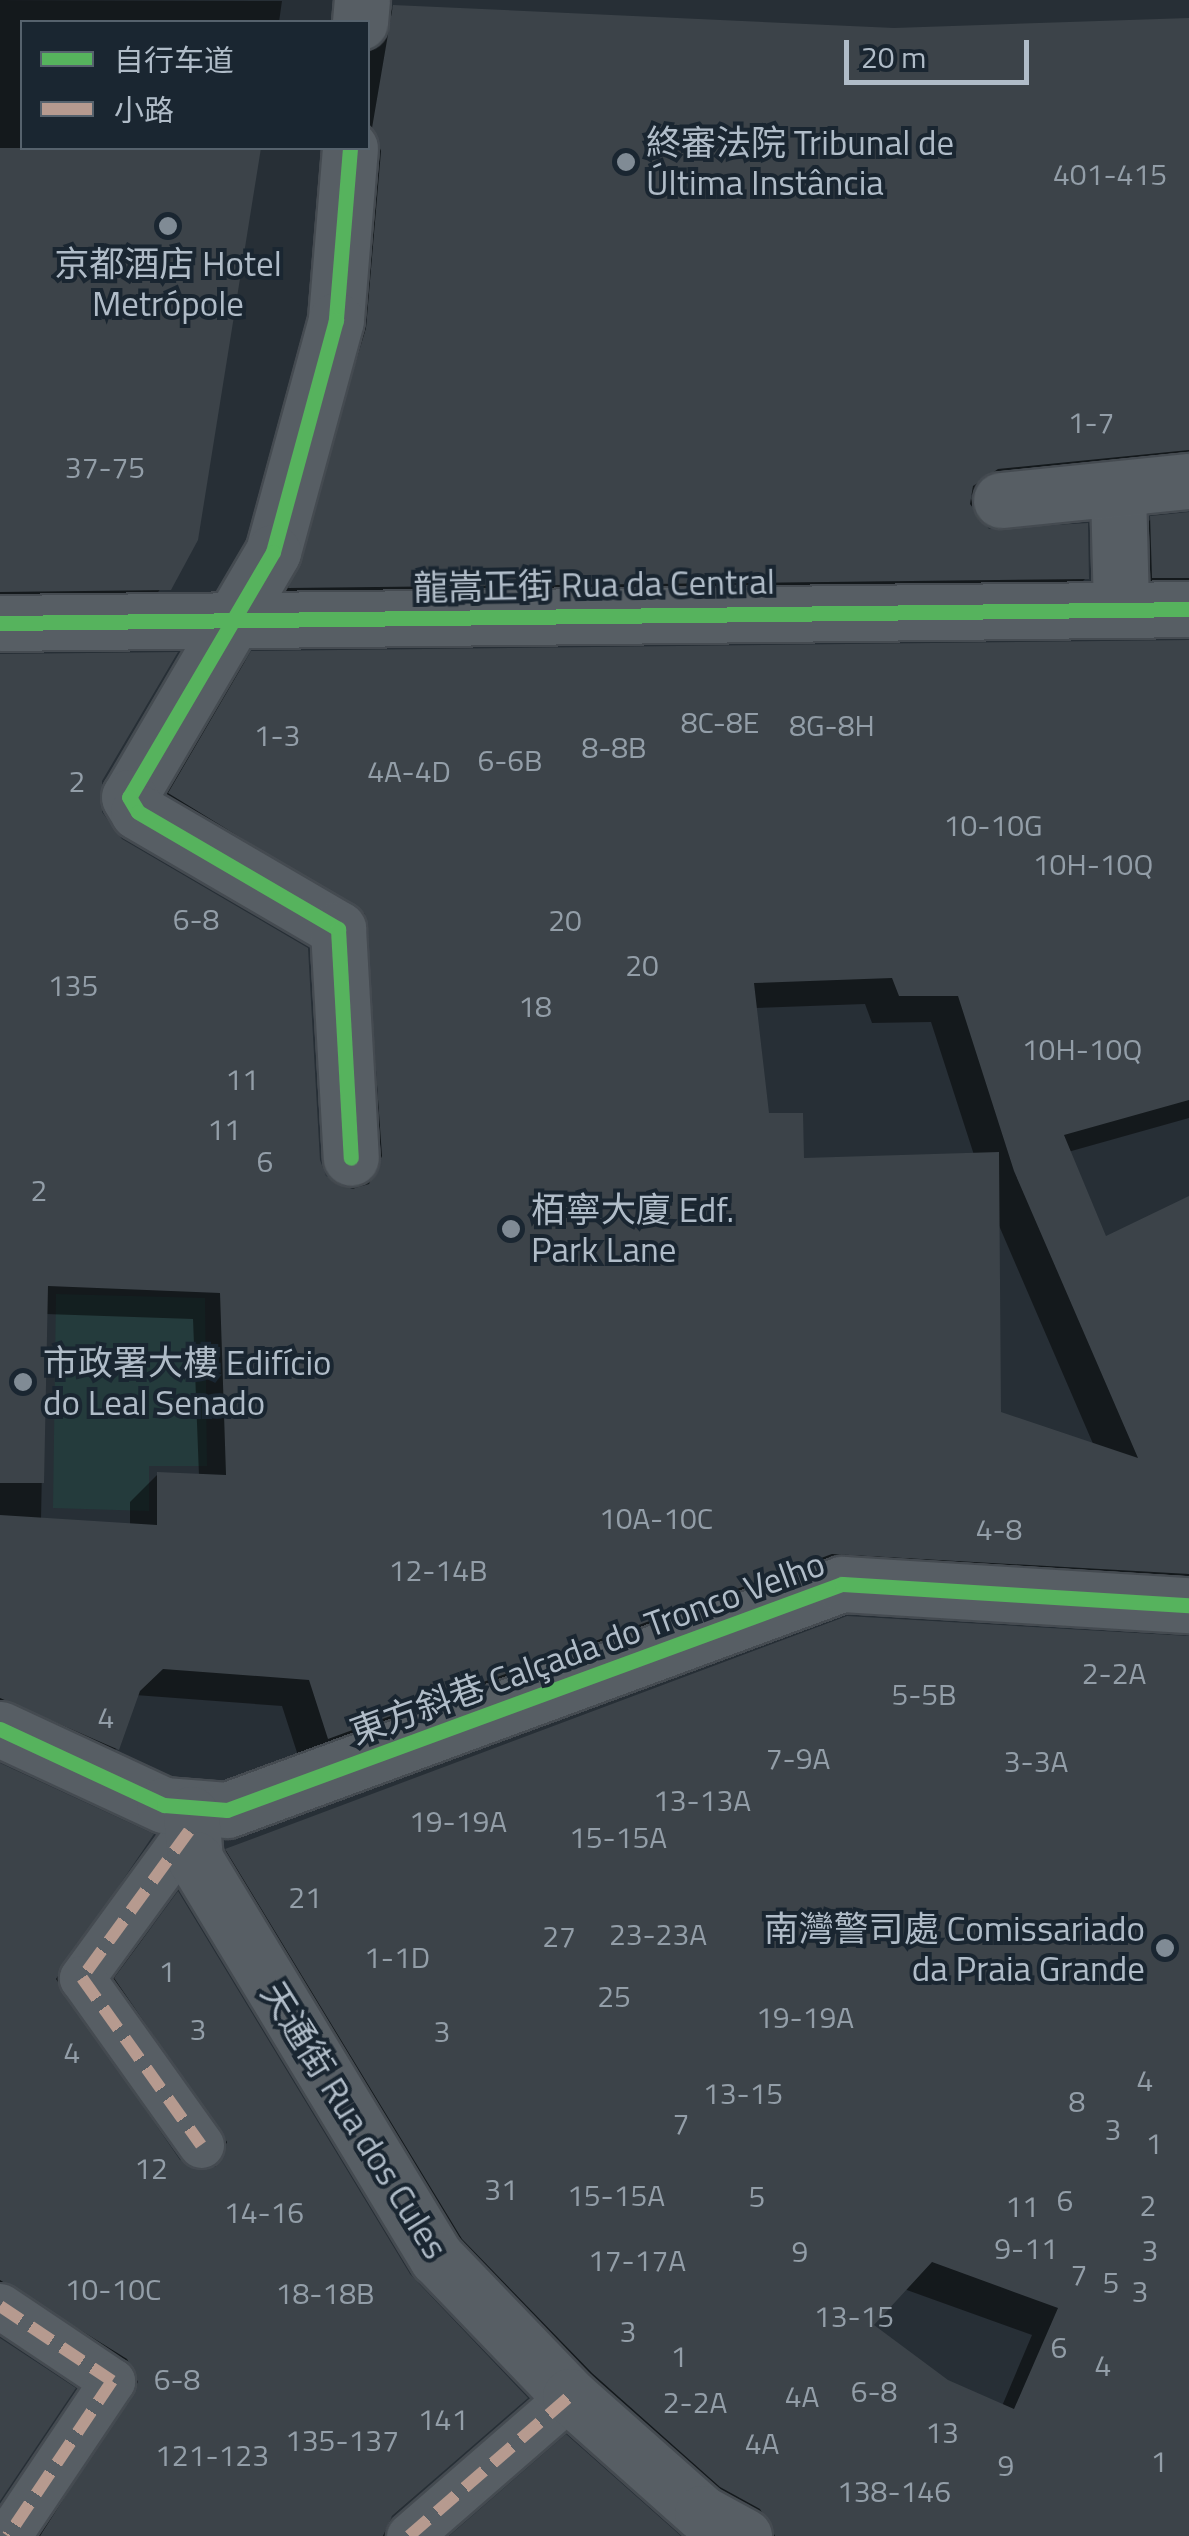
<!DOCTYPE html>
<meta charset="utf-8">
<style>
body{margin:0}
#map{position:relative;width:1189px;height:2536px;overflow:hidden;background:#272f36;font-family:"Titillium Web","Noto Sans SC",sans-serif}
div>[style]{position:absolute}
.green>*{inset:0;background:#243b3c}
.shadow>*{inset:0;background:#0007}
.building>*{inset:0;background:#3c4349}
.roads{filter:drop-shadow(2px 0 #454b51) drop-shadow(-2px 0 #454b51) drop-shadow(0 2px #454b51) drop-shadow(0 -2px #454b51)}
.pedestrian>*{height:45px;margin:-22.5px;padding:0 22.5px;transform-origin:22.5px;border-radius:22.5px;background:#575e64}
.minor>*{height:55px;margin:-27.5px;padding:0 27.5px;transform-origin:27.5px;border-radius:27.5px;background:#575e64}
.tertiary>*{height:55px;margin:-27.5px;padding:0 27.5px;transform-origin:27.5px;border-radius:27.5px;background:#575e64}
.quiet>*{height:12px;margin-top:-6px;transform-origin:0;background:repeating-linear-gradient(90deg,#b69a8f 0 25px,transparent 0 37px)}
.cycleway>*{height:15px;margin:-7.5px;padding:0 7.5px;transform-origin:7.5px;border-radius:7.5px;background:#56b35d}
.dots>*{width:28px;height:28px;translate:-50% -50%;box-sizing:border-box;border:5px solid #1a2631;border-radius:50%}
span{translate:-50% -50%;white-space:nowrap;text-align:center;line-height:1.15;-webkit-text-stroke:8px #1a2631;paint-order:stroke}
.number-label{font-size:30px;color:#939ea8}
.number-label span{-webkit-text-stroke-width:0}
.poi-label{font-size:35px;color:#b0bcc8}
.left{translate:0 -50%;text-align:left}
.right{translate:-100% -50%;text-align:right}
.street-label{font-size:35px;color:#b0bcc8}
.legend{position:absolute;left:20px;top:20px;width:350px;height:130px;box-sizing:border-box;background:#1a2631;border:2px solid #56626d;margin:0;padding:12px 18px;list-style:none;font-size:30px;color:#b0bcc8}
.legend li{display:flex;align-items:center;gap:20px;height:50px}
.legend b{width:50px;border:2px solid #56626d}
.scale{position:absolute;left:844px;top:40px;width:185px;height:45px;box-sizing:border-box;border:5px solid #b0bcc8;border-top:0;padding-left:12px;font-size:30px;line-height:35px;white-space:nowrap;color:#b0bcc8;-webkit-text-stroke:8px #1a2631;paint-order:stroke}
</style>
<div id="map">
<div class="green">
<div style="clip-path:polygon(56px 1294px,205px 1298px,207px 1466px,149px 1466px,149px 1511px,53px 1508px)"></div>
</div>
<div class="shadow">
<div style="clip-path:polygon(0 0,282px 1px,279px 22px,22px 22px,22px 148px,259px 148px,196px 539px,141px 616px,0 618px)"></div>
<div style="clip-path:polygon(394px 7px,894px 31px,1189px 21px,1189px 504px,1157px 476px,969px 495px,988px 531px,1086px 578px,1059px 605px,262px 615px,368px 148px,368px 34px)"></div>
<div style="clip-path:polygon(1189px 515px,1189px 630px,1125px 605px,1124px 546px,1151px 519px)"></div>
<div style="clip-path:polygon(evenodd,1189px 643px,1189px 1118px,1068px 1152px,1104px 1239px,1189px 1199px,1189px 1617px,814px 1579px,301px 1765px,282px 1706px,135px 1695px,117px 1748px,90px 1776px,0 1734px,0 657px,100px 780px,99px 813px,323px 1178px,353px 1192px,339px 941px,142px 821px,224px 682px,252px 654px,1189px 643px,865px 1004px,872px 1023px,931px 1022px,974px 1155px,801px 1161px,766px 1116px,755px 1008px,865px 1004px,1189px 643px,997px 1221px,1094px 1446px,999px 1414px,997px 1221px,1189px 643px,45px 1314px,193px 1319px,199px 1476px,158px 1474px,130px 1502px,130px 1525px,41px 1520px,45px 1314px)"></div>
<div style="clip-path:polygon(evenodd,1189px 1639px,1189px 2536px,726px 2536px,564px 2401px,200px 1878px,227px 1850px,1189px 1639px,904px 2289px,1032px 2335px,1002px 2406px,946px 2382px,870px 2326px,904px 2289px)"></div>
<div style="clip-path:polygon(0 1766px,58px 1962px,58px 1994px,178px 2162px,194px 2170px,89px 2007px,177px 1895px,408px 2276px,525px 2398px,389px 2519px,388px 2536px,32px 2536px,112px 2411px,0 2324px)"></div>
</div>
<div class="building">
<div style="clip-path:polygon(393px 5px,894px 28px,1189px 18px,1189px 450px,998px 469px,973px 486px,970px 504px,989px 529px,1088px 523px,1089px 579px,288px 588px,366px 328px,381px 151px,372px 128px)"></div>
<div style="clip-path:polygon(0 148px,261px 148px,198px 540px,171px 590px,0 592px)"></div>
<div style="clip-path:polygon(1189px 512px,1189px 578px,1152px 578px,1150px 516px)"></div>
<div style="clip-path:polygon(evenodd,1189px 640px,1189px 1100px,1064px 1135px,1106px 1236px,1189px 1196px,1189px 1574px,832px 1554px,328px 1739px,309px 1680px,163px 1669px,140px 1691px,119px 1750px,0 1698px,0 1515px,157px 1525px,157px 1472px,226px 1475px,220px 1293px,48px 1286px,44px 1483px,0 1483px,0 654px,178px 652px,102px 781px,102px 812px,122px 839px,308px 948px,320px 1160px,326px 1176px,352px 1189px,369px 1184px,382px 1156px,365px 914px,168px 793px,251px 651px,1189px 640px,892px 978px,899px 996px,958px 996px,1014px 1171px,1138px 1458px,1001px 1412px,999px 1152px,804px 1158px,803px 1113px,769px 1113px,754px 983px,892px 978px)"></div>
<div style="clip-path:polygon(evenodd,847px 1616px,1189px 1636px,1189px 2536px,775px 2536px,760px 2509px,720px 2487px,592px 2373px,462px 2239px,225px 1849px,847px 1616px,932px 2262px,1058px 2308px,1014px 2409px,948px 2380px,874px 2325px,932px 2262px)"></div>
<div style="clip-path:polygon(0 1763px,154px 1834px,56px 1979px,180px 2160px,215px 2167px,227px 2142px,114px 1978px,178px 1891px,410px 2274px,528px 2398px,392px 2516px,383px 2536px,40px 2536px,138px 2382px,127px 2359px,0 2280px)"></div>
<div style="clip-path:polygon(0 2338px,76px 2388px,0 2501px)"></div>
<div style="clip-path:polygon(566px 2434px,681px 2536px,449px 2536px)"></div>
</div>
<div class="roads">
<div class="pedestrian">
<div style="left:189px;top:1831px;width:182px;rotate:126.1deg"></div>
<div style="left:82px;top:1978px;width:205px;rotate:54.5deg"></div>
<div style="left:0;top:2306px;width:135px;rotate:33.8deg"></div>
<div style="left:112px;top:2381px;width:187px;rotate:123.9deg"></div>
<div style="left:409px;top:2536px;width:213px;rotate:-41deg"></div>
</div>
<div class="minor">
<div style="left:360px;top:22px;width:22px;rotate:-85deg"></div>
<div style="left:350px;top:148px;width:173px;rotate:94.7deg"></div>
<div style="left:336px;top:320px;width:240px;rotate:105.2deg"></div>
<div style="left:273px;top:552px;width:284px;rotate:120.4deg"></div>
<div style="left:129px;top:797px;width:17px;rotate:59deg"></div>
<div style="left:138px;top:812px;width:232px;rotate:30.3deg"></div>
<div style="left:338px;top:929px;width:229px;rotate:86.8deg"></div>
<div style="left:1118px;top:492px;width:115px;rotate:88.5deg"></div>
<div style="left:1001px;top:500px;width:189px;rotate:-5.8deg"></div>
<div style="left:0;top:1729px;width:181px;rotate:24.9deg"></div>
<div style="left:164px;top:1805px;width:63px;rotate:4.5deg"></div>
<div style="left:227px;top:1810px;width:655px;rotate:-20.18deg"></div>
<div style="left:842px;top:1584px;width:348px;rotate:3.5deg"></div>
<div style="left:191px;top:1814px;width:45px;rotate:84.9deg"></div>
<div style="left:195px;top:1859px;width:467px;rotate:58.8deg"></div>
<div style="left:437px;top:2258px;width:192px;rotate:46.1deg"></div>
<div style="left:570px;top:2396px;width:176px;rotate:41.6deg"></div>
<div style="left:702px;top:2513px;width:48px;rotate:28.7deg"></div>
</div>
<div class="tertiary">
<div style="left:0;top:623px;width:1189px;rotate:-0.67deg"></div>
</div>
</div>
<div class="quiet">
<div style="left:189px;top:1831px;width:182px;rotate:126.1deg"></div>
<div style="left:82px;top:1978px;width:205px;rotate:54.5deg"></div>
<div style="left:0;top:2306px;width:135px;rotate:33.8deg"></div>
<div style="left:112px;top:2381px;width:187px;rotate:123.9deg"></div>
<div style="left:409px;top:2536px;width:213px;rotate:-41deg"></div>
</div>
<div class="cycleway">
<div style="left:350px;top:148px;width:173px;rotate:94.7deg"></div>
<div style="left:336px;top:320px;width:240px;rotate:105.2deg"></div>
<div style="left:273px;top:552px;width:284px;rotate:120.4deg"></div>
<div style="left:129px;top:797px;width:17px;rotate:59deg"></div>
<div style="left:138px;top:812px;width:232px;rotate:30.3deg"></div>
<div style="left:338px;top:929px;width:229px;rotate:86.8deg"></div>
<div style="left:0;top:623px;width:1189px;rotate:-0.67deg"></div>
<div style="left:0;top:1729px;width:181px;rotate:24.9deg"></div>
<div style="left:164px;top:1805px;width:63px;rotate:4.5deg"></div>
<div style="left:227px;top:1810px;width:655px;rotate:-20.18deg"></div>
<div style="left:842px;top:1584px;width:348px;rotate:3.5deg"></div>
</div>
<div class="dots">
<div style="left:626px;top:162px;background:#808b95"></div>
<div style="left:168px;top:226px;background:#808b95"></div>
<div style="left:511px;top:1229px;background:#808b95"></div>
<div style="left:23px;top:1382px;background:#808b95"></div>
<div style="left:1165px;top:1948px;background:#808b95"></div>
</div>
<div class="number-label">
<span style="left:1110px;top:174px">401-415</span>
<span style="left:1091px;top:422px">1-7</span>
<span style="left:105px;top:467px">37-75</span>
<span style="left:720px;top:722px">8C-8E</span>
<span style="left:832px;top:725px">8G-8H</span>
<span style="left:277px;top:735px">1-3</span>
<span style="left:614px;top:747px">8-8B</span>
<span style="left:510px;top:760px">6-6B</span>
<span style="left:409px;top:771px">4A-4D</span>
<span style="left:77px;top:781px">2</span>
<span style="left:993px;top:825px">10-10G</span>
<span style="left:1093px;top:864px">10H-10Q</span>
<span style="left:196px;top:919px">6-8</span>
<span style="left:565px;top:920px">20</span>
<span style="left:642px;top:965px">20</span>
<span style="left:73px;top:985px">135</span>
<span style="left:535px;top:1006px">18</span>
<span style="left:1082px;top:1049px">10H-10Q</span>
<span style="left:242px;top:1079px">11</span>
<span style="left:224px;top:1129px">11</span>
<span style="left:265px;top:1161px">6</span>
<span style="left:39px;top:1190px">2</span>
<span style="left:656px;top:1518px">10A-10C</span>
<span style="left:999px;top:1529px">4-8</span>
<span style="left:438px;top:1570px">12-14B</span>
<span style="left:1114px;top:1673px">2-2A</span>
<span style="left:924px;top:1694px">5-5B</span>
<span style="left:106px;top:1717px">4</span>
<span style="left:798px;top:1758px">7-9A</span>
<span style="left:1036px;top:1761px">3-3A</span>
<span style="left:702px;top:1800px">13-13A</span>
<span style="left:458px;top:1821px">19-19A</span>
<span style="left:618px;top:1837px">15-15A</span>
<span style="left:305px;top:1897px">21</span>
<span style="left:658px;top:1934px">23-23A</span>
<span style="left:559px;top:1936px">27</span>
<span style="left:397px;top:1957px">1-1D</span>
<span style="left:167px;top:1971px">1</span>
<span style="left:614px;top:1996px">25</span>
<span style="left:805px;top:2017px">19-19A</span>
<span style="left:198px;top:2029px">3</span>
<span style="left:442px;top:2031px">3</span>
<span style="left:72px;top:2052px">4</span>
<span style="left:1145px;top:2080px">4</span>
<span style="left:743px;top:2093px">13-15</span>
<span style="left:1077px;top:2101px">8</span>
<span style="left:681px;top:2123px">7</span>
<span style="left:1113px;top:2129px">3</span>
<span style="left:1154px;top:2143px">1</span>
<span style="left:151px;top:2168px">12</span>
<span style="left:501px;top:2189px">31</span>
<span style="left:616px;top:2195px">15-15A</span>
<span style="left:757px;top:2196px">5</span>
<span style="left:1065px;top:2200px">6</span>
<span style="left:1148px;top:2205px">2</span>
<span style="left:1022px;top:2206px">11</span>
<span style="left:264px;top:2212px">14-16</span>
<span style="left:1026px;top:2248px">9-11</span>
<span style="left:1150px;top:2250px">3</span>
<span style="left:800px;top:2251px">9</span>
<span style="left:637px;top:2260px">17-17A</span>
<span style="left:1079px;top:2274px">7</span>
<span style="left:1111px;top:2282px">5</span>
<span style="left:113px;top:2289px">10-10C</span>
<span style="left:1140px;top:2291px">3</span>
<span style="left:325px;top:2293px">18-18B</span>
<span style="left:854px;top:2316px">13-15</span>
<span style="left:628px;top:2331px">3</span>
<span style="left:1059px;top:2347px">6</span>
<span style="left:679px;top:2356px">1</span>
<span style="left:1103px;top:2365px">4</span>
<span style="left:177px;top:2379px">6-8</span>
<span style="left:874px;top:2391px">6-8</span>
<span style="left:802px;top:2396px">4A</span>
<span style="left:695px;top:2402px">2-2A</span>
<span style="left:443px;top:2419px">141</span>
<span style="left:942px;top:2432px">13</span>
<span style="left:342px;top:2440px">135-137</span>
<span style="left:762px;top:2443px">4A</span>
<span style="left:212px;top:2455px">121-123</span>
<span style="left:1159px;top:2461px">1</span>
<span style="left:1006px;top:2465px">9</span>
<span style="left:894px;top:2491px">138-146</span>
</div>
<div class="poi-label">
<span class="left" style="left:646px;top:162px">終審法院 Tribunal de<br>Última Instância</span>
<span style="left:168px;top:283px">京都酒店 Hotel<br>Metrópole</span>
<span class="left" style="left:531px;top:1229px">栢寧大廈 Edf.<br>Park Lane</span>
<span class="left" style="left:43px;top:1382px">市政署大樓 Edifício<br>do Leal Senado</span>
<span class="right" style="left:1145px;top:1948px">南灣警司處 Comissariado<br>da Praia Grande</span>
</div>
<div class="street-label">
<span style="left:594px;top:584px;rotate:-1deg">龍嵩正街 Rua da Central</span>
<span style="left:587px;top:1647px;rotate:-20deg">東方斜巷 Calçada do Tronco Velho</span>
<span style="left:355px;top:2120px;rotate:58deg">天通街 Rua dos Cules</span>
</div>
<ul class="legend">
<li><b style="height:12px;background:#56b35d"></b>自行车道</li>
<li><b style="height:12px;background:#b69a8f"></b>小路</li>
</ul>
<div class="scale">20 m</div>
</div>
